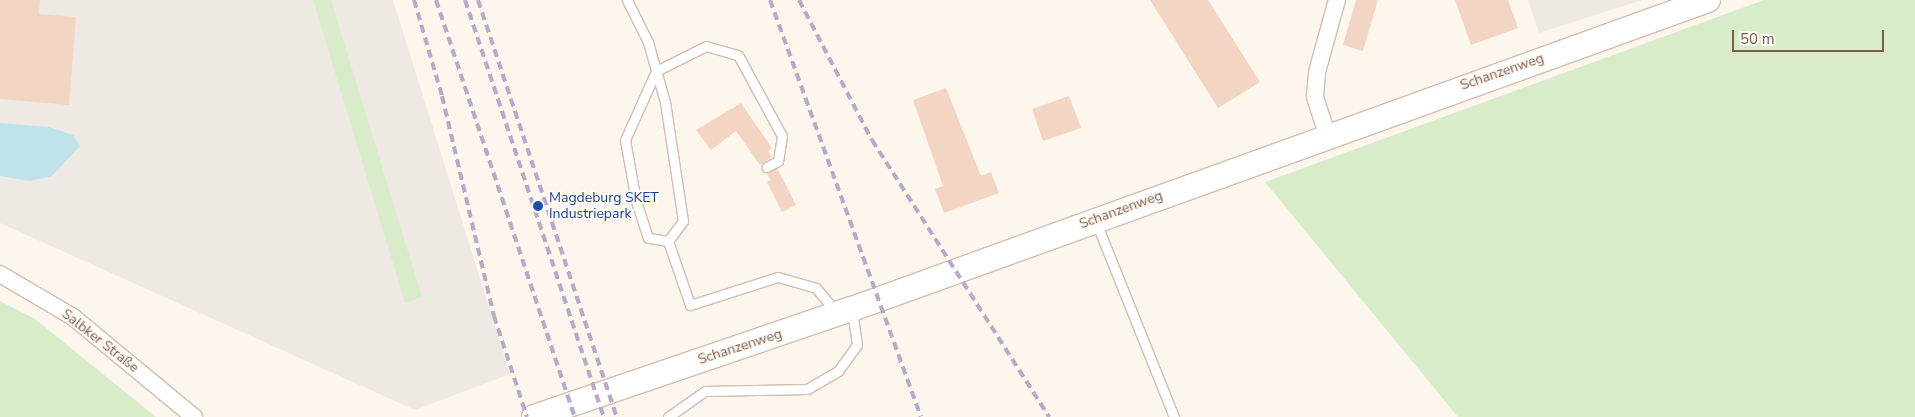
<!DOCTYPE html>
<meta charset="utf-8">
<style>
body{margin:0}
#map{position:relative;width:1915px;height:417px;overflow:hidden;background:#fdf6ec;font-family:"Nunito Sans",sans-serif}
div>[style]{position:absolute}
.industrial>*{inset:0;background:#efe9e4}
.green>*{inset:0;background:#d8ecc9}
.water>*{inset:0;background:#bfe3e8}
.building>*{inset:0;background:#f3d5c3}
.roads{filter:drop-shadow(1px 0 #d1beb0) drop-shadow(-1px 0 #d1beb0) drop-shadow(0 1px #d1beb0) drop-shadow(0 -1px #d1beb0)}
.service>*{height:9px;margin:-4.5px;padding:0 4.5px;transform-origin:4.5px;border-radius:4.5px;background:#fff}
.minor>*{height:16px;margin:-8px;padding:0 8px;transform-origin:8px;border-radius:8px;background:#fff}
.secondary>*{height:24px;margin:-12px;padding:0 12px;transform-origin:12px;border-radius:12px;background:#fff}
.rail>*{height:4px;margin-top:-2px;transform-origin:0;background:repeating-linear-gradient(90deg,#b9a8c9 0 8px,transparent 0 13px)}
.dots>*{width:14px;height:14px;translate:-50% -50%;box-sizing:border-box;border:2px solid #fffaf3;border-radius:50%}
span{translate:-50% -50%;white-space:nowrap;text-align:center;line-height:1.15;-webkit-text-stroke:4px #fffaf3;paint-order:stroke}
.street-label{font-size:14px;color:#7a5c4d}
.transit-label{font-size:14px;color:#164399}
.left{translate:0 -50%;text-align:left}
.scale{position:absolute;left:1732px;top:30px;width:152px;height:22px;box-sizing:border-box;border:2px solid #7a5c4d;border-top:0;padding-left:6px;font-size:15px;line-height:18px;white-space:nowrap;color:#7a5c4d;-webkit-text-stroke:4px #fffaf3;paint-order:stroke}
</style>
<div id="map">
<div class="industrial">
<div style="clip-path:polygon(0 0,393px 0,510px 374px,415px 410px,0 223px)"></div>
<div style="clip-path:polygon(1528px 0,1642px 0,1539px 33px)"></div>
</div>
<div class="green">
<div style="clip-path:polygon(313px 0,331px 0,422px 297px,405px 303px)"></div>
<div style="clip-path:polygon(1764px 0,1915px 0,1915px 417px,1458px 417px,1265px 182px)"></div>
<div style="clip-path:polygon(0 301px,35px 319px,156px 417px,0 417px)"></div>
</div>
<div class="water">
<div style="clip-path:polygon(0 123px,49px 127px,73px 135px,80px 146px,52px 176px,30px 181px,0 176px)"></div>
</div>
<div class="building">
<div style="clip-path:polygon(0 0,40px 0,39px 14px,76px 17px,69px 105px,0 99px)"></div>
<div style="clip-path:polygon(1150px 0,1208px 0,1260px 82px,1218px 108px)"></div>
<div style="clip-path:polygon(1356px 0,1378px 0,1363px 51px,1343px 45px)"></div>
<div style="clip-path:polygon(1455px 0,1508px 0,1518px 28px,1471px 45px)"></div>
<div style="clip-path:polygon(946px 88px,981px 176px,991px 172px,999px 193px,944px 213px,935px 189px,943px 186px,913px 100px)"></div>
<div style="clip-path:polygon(1069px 96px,1081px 128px,1043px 141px,1032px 109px)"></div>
<div style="clip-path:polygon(741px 103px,772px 148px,768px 151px,772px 157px,760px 165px,736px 131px,711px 150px,696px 130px)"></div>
<div style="clip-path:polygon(777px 168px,796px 205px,782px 212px,767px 182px,771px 180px,766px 173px)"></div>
</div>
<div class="roads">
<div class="service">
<div style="left:627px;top:0;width:47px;rotate:63.4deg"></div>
<div style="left:648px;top:42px;width:62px;rotate:74.2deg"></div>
<div style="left:665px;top:102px;width:120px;rotate:81.4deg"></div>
<div style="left:683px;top:221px;width:25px;rotate:127deg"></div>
<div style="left:1096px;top:222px;width:210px;rotate:68.2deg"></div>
<div style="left:668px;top:241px;width:20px;rotate:-171deg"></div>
<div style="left:648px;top:238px;width:39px;rotate:-108deg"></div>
<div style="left:636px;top:201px;width:62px;rotate:-100.2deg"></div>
<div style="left:625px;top:140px;width:76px;rotate:-65.8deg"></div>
<div style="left:656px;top:71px;width:56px;rotate:-26.6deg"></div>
<div style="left:706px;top:46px;width:33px;rotate:16deg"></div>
<div style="left:738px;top:55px;width:92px;rotate:61.5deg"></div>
<div style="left:782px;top:136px;width:25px;rotate:99deg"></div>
<div style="left:778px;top:161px;width:13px;rotate:153deg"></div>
<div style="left:668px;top:241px;width:68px;rotate:71deg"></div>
<div style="left:690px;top:305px;width:92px;rotate:-17.7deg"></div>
<div style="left:778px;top:277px;width:40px;rotate:16deg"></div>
<div style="left:816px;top:288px;width:31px;rotate:50deg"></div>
<div style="left:668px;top:417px;width:45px;rotate:-35.1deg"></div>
<div style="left:705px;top:391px;width:102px;rotate:-1.1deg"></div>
<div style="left:807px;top:389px;width:36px;rotate:-30deg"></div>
<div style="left:838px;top:371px;width:32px;rotate:-54deg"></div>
<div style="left:857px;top:345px;width:35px;rotate:-98deg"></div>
</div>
<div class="minor">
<div style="left:1327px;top:134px;width:40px;rotate:-108deg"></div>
<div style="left:1315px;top:96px;width:24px;rotate:-85deg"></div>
<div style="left:1317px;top:72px;width:75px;rotate:-74.5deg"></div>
<div style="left:0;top:274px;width:85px;rotate:30.5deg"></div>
<div style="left:73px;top:317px;width:157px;rotate:39.6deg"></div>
</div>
<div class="secondary">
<div style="left:534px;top:417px;width:336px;rotate:-18.8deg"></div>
<div style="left:852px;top:309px;width:910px;rotate:-19.85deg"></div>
</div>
</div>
<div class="rail">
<div style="left:414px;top:0;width:100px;rotate:73.7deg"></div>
<div style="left:442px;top:96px;width:226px;rotate:76.7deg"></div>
<div style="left:494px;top:316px;width:106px;rotate:71.9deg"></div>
<div style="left:436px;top:0;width:440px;rotate:71.6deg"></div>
<div style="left:465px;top:0;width:440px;rotate:71.6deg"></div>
<div style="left:478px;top:0;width:440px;rotate:71.6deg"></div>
<div style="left:770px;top:0;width:443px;rotate:70.1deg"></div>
<div style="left:799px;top:0;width:158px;rotate:62.5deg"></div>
<div style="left:872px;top:140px;width:329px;rotate:57.4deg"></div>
</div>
<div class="dots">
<div style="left:538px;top:206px;background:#1a4fb4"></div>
</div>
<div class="street-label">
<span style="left:1502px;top:72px;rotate:-19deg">Schanzenweg</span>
<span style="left:1121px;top:210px;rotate:-20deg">Schanzenweg</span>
<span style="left:100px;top:341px;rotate:38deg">Salbker Straße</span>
<span style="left:740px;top:347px;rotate:-18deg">Schanzenweg</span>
</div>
<div class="transit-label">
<span class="left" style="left:549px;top:206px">Magdeburg SKET<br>Industriepark</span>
</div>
<div class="scale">50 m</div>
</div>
